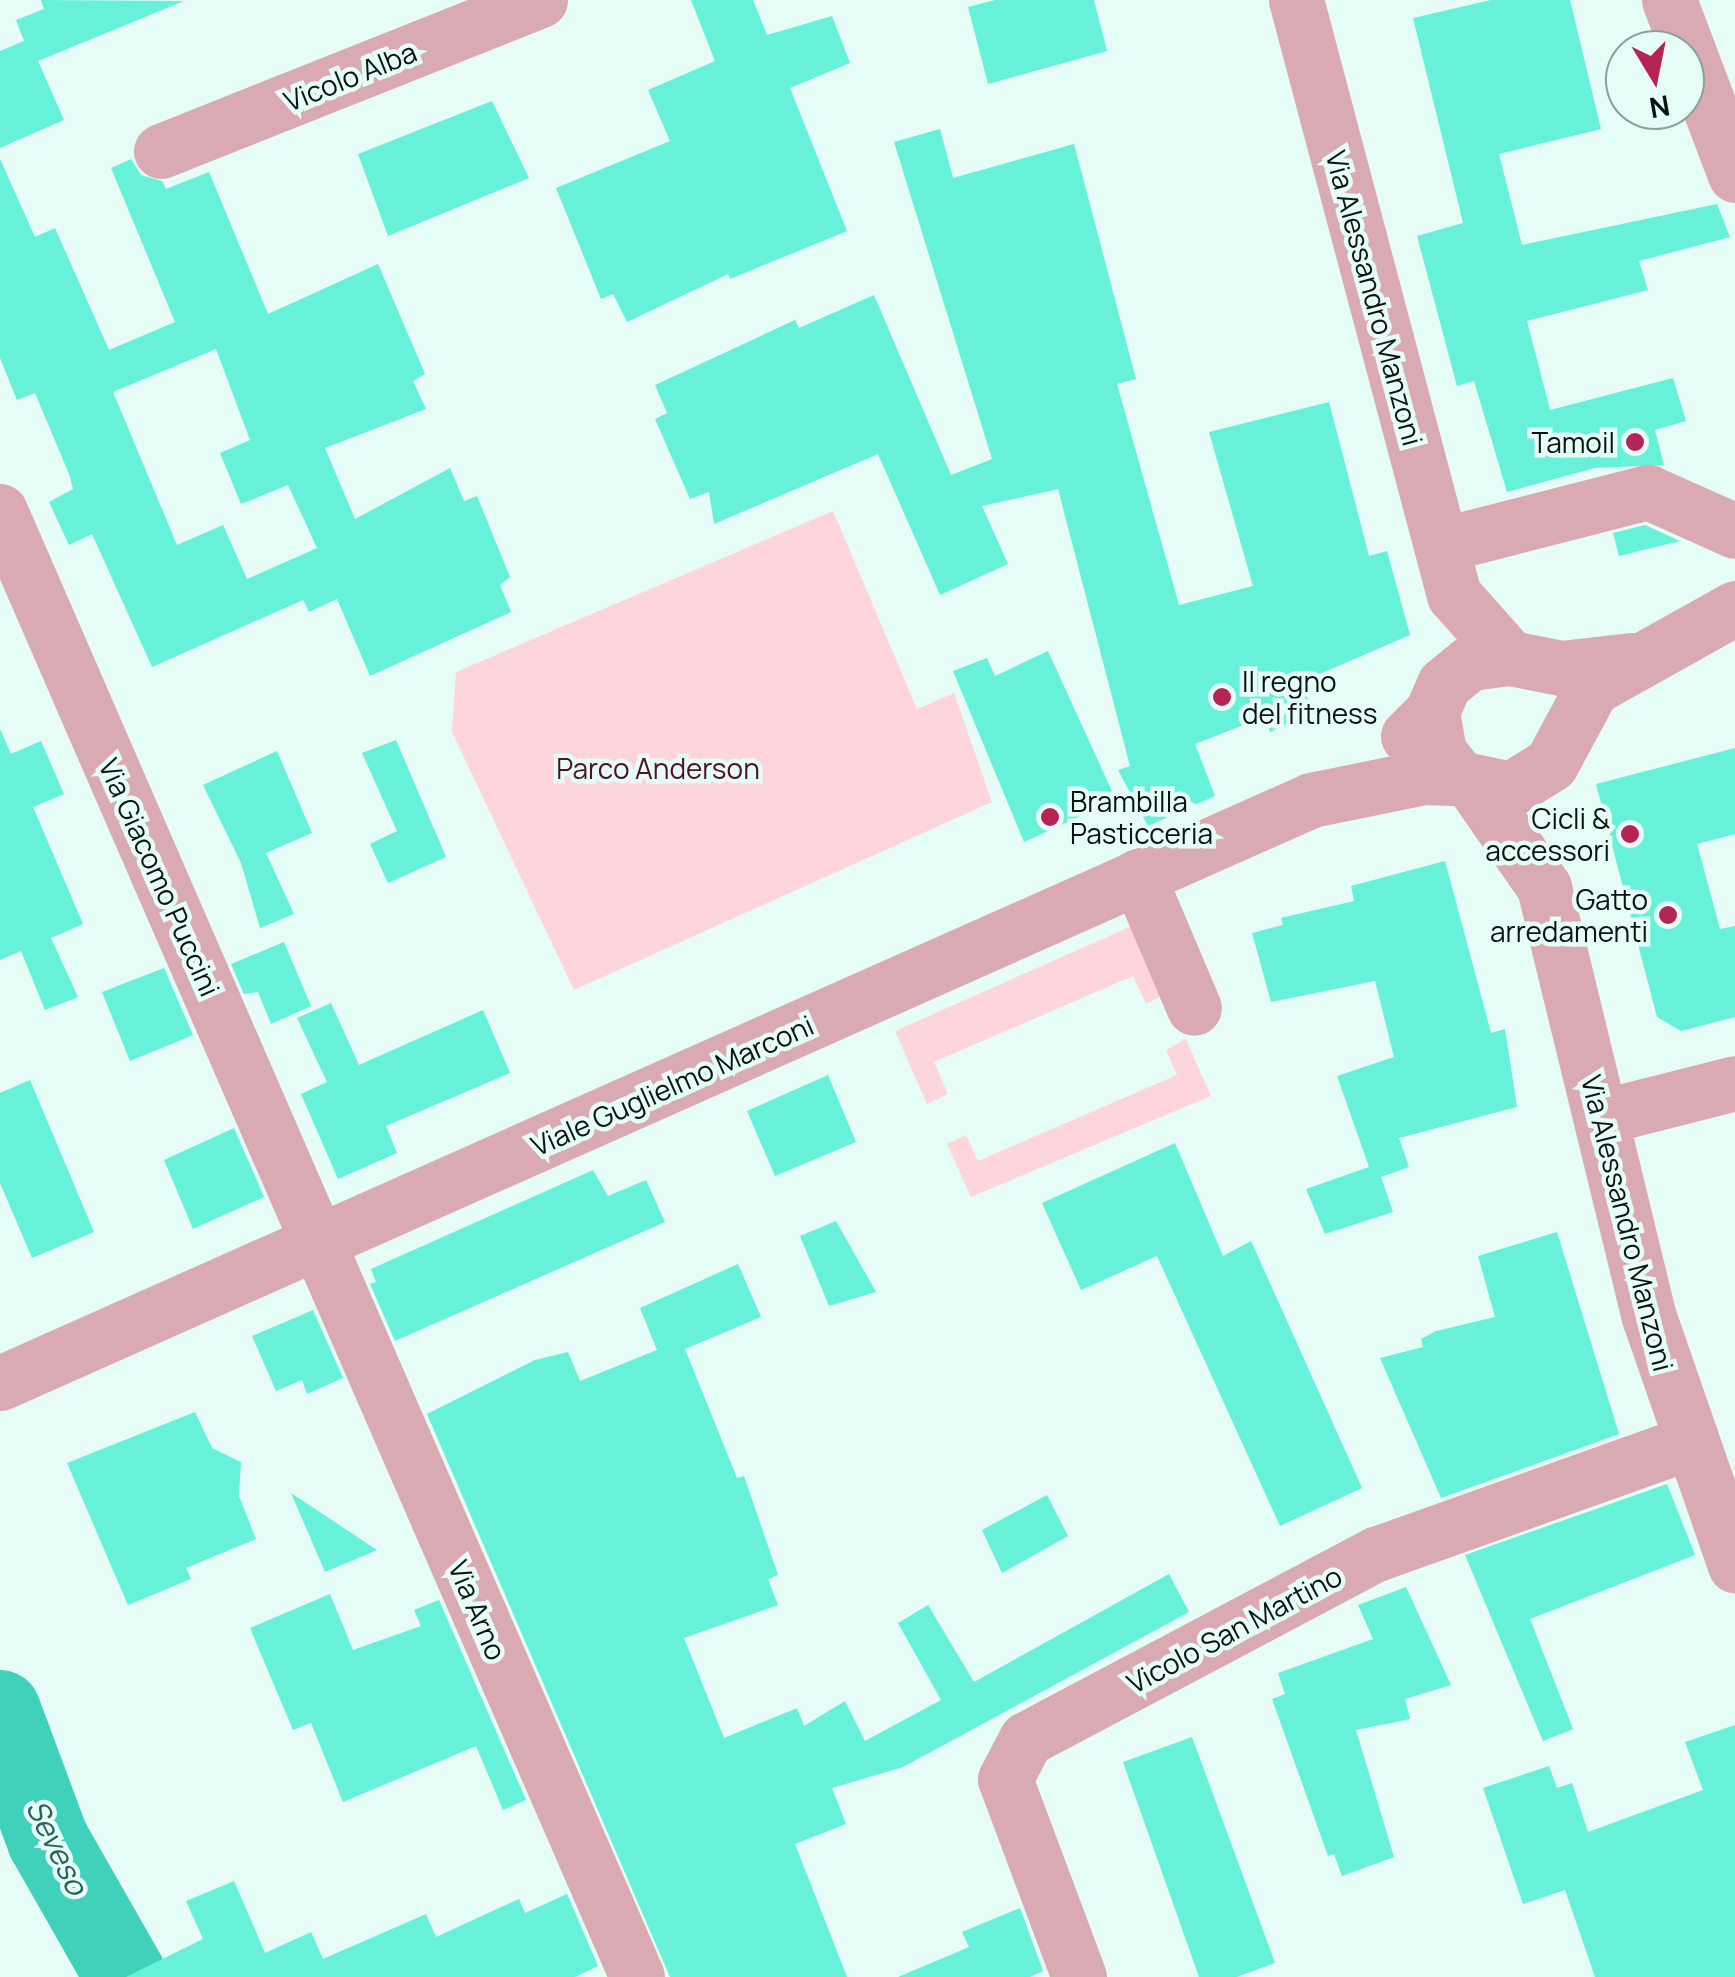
<!DOCTYPE html>
<style>
body{margin:0}
#map{position:relative;width:1735px;height:1977px;overflow:hidden;background:#e5fcf7;font-family:Manrope,sans-serif}
div>[style]{position:absolute}
.green>*{inset:0;background:#ffd5dc}
.river>*{height:82px;margin:-41px;padding:0 41px;transform-origin:41px;border-radius:41px;background:#3fd1b9}
.building>*{inset:0;background:#67f1d9}
.minor>*{height:55px;margin:-27.5px;padding:0 27.5px;transform-origin:27.5px;border-radius:27.5px;background:#daaab2}
.dots>*{width:28px;height:28px;translate:-50% -50%;box-sizing:border-box;border:5px solid #e5fcf7;border-radius:50%}
span{translate:-50% -50%;white-space:nowrap;text-align:center;line-height:1.15;-webkit-text-stroke:9px #e5fcf7;paint-order:stroke}
.street-label{font-size:28px;color:#0c1412}
.poi-label{font-size:28px;color:#0c1412}
.right{translate:-100% -50%;text-align:right}
.left{translate:0 -50%;text-align:left}
.park-label{font-size:28px;color:#501124}
.water-label{font-size:30px;color:#286157;font-style:italic}
.north{position:absolute;left:1605px;top:30px;width:100px;height:100px;box-sizing:border-box;background:#e5fcf7;border:2px solid #8e9f9b;border-radius:50%;rotate:170deg;font-size:28px;font-weight:700;line-height:40px;text-align:center;color:#0c1412}
.north::after{content:'';display:block;margin:auto;width:35px;height:45px;background:#b42555;clip-path:polygon(50% 0,100% 100%,50% 72%,0 100%)}
</style>
<div id="map">
<div class="green">
<div style="clip-path:polygon(833px 511px,917px 709px,954px 693px,992px 802px,574px 990px,452px 732px,456px 672px)"></div>
<div style="clip-path:polygon(1134px 925px,1165px 994px,1146px 1004px,1133px 976px,934px 1062px,948px 1094px,927px 1104px,895px 1031px)"></div>
<div style="clip-path:polygon(1186px 1039px,1211px 1096px,971px 1197px,947px 1144px,966px 1135px,978px 1161px,1177px 1075px,1166px 1050px)"></div>
</div>
<div class="river">
<div style="left:0;top:1711px;width:138px;rotate:69.6deg"></div>
<div style="left:48px;top:1840px;width:158px;rotate:60.3deg"></div>
</div>
<div class="building">
<div style="clip-path:polygon(41px 0,184px 1px,38px 61px,64px 120px,0 148px,0 51px,24px 41px,16px 20px,44px 9px)"></div>
<div style="clip-path:polygon(691px 0,753px 0,767px 35px,832px 16px,850px 63px,790px 88px,847px 231px,730px 279px,728px 274px,627px 322px,613px 294px,601px 299px,556px 188px,670px 141px,648px 90px,715px 61px)"></div>
<div style="clip-path:polygon(995px 0,1094px 0,1107px 51px,988px 84px,968px 7px)"></div>
<div style="clip-path:polygon(1491px 0,1570px 0,1601px 129px,1499px 154px,1522px 245px,1717px 204px,1730px 237px,1639px 261px,1648px 290px,1527px 321px,1550px 410px,1673px 378px,1686px 421px,1655px 430px,1664px 465px,1595px 468px,1507px 492px,1474px 381px,1457px 386px,1417px 236px,1463px 223px,1413px 18px)"></div>
<div style="clip-path:polygon(492px 101px,529px 178px,388px 236px,358px 154px)"></div>
<div style="clip-path:polygon(940px 129px,953px 178px,1074px 144px,1136px 379px,1117px 384px,1179px 605px,1253px 586px,1209px 432px,1329px 402px,1369px 556px,1387px 551px,1410px 635px,1301px 682px,1313px 711px,1270px 732px,1264px 717px,1195px 744px,1215px 796px,1148px 826px,1118px 770px,1130px 766px,1058px 489px,982px 506px,1008px 564px,940px 595px,878px 454px,714px 524px,709px 492px,690px 499px,655px 419px,667px 413px,655px 385px,795px 320px,799px 328px,874px 295px,951px 475px,992px 459px,894px 142px)"></div>
<div style="clip-path:polygon(evenodd,0 159px,35px 237px,55px 228px,109px 350px,175px 322px,111px 168px,131px 159px,141px 175px,162px 181px,166px 189px,209px 172px,268px 314px,378px 264px,425px 374px,413px 381px,426px 409px,325px 448px,355px 519px,450px 468px,464px 501px,477px 496px,510px 577px,500px 585px,511px 612px,370px 676px,337px 599px,309px 612px,303px 600px,152px 667px,92px 534px,69px 545px,49px 502px,73px 489px,69px 474px,35px 393px,17px 400px,0 358px,0 159px,216px 349px,250px 440px,220px 453px,241px 504px,288px 485px,317px 548px,247px 579px,223px 525px,177px 545px,113px 392px,216px 349px)"></div>
<div style="clip-path:polygon(1645px 525px,1680px 541px,1619px 556px,1613px 533px)"></div>
<div style="clip-path:polygon(1048px 651px,1116px 800px,1024px 842px,953px 671px,987px 658px,995px 676px)"></div>
<div style="clip-path:polygon(0 729px,11px 754px,41px 741px,64px 794px,33px 807px,83px 924px,51px 938px,78px 997px,45px 1010px,21px 951px,0 960px)"></div>
<div style="clip-path:polygon(396px 740px,446px 857px,388px 883px,370px 844px,397px 831px,362px 753px)"></div>
<div style="clip-path:polygon(1735px 748px,1735px 834px,1697px 844px,1720px 929px,1735px 926px,1735px 1017px,1681px 1031px,1657px 1017px,1596px 784px)"></div>
<div style="clip-path:polygon(277px 751px,312px 833px,266px 853px,294px 914px,260px 928px,241px 863px,203px 785px)"></div>
<div style="clip-path:polygon(1445px 861px,1491px 1033px,1505px 1029px,1517px 1107px,1399px 1138px,1409px 1167px,1381px 1177px,1393px 1212px,1325px 1234px,1306px 1189px,1369px 1167px,1337px 1076px,1394px 1057px,1375px 981px,1271px 1002px,1252px 933px,1283px 925px,1281px 918px,1354px 901px,1351px 886px)"></div>
<div style="clip-path:polygon(284px 942px,311px 1006px,271px 1024px,258px 992px,244px 994px,231px 964px)"></div>
<div style="clip-path:polygon(164px 968px,193px 1035px,130px 1061px,102px 992px)"></div>
<div style="clip-path:polygon(331px 1003px,359px 1065px,483px 1010px,510px 1073px,386px 1126px,397px 1153px,338px 1179px,301px 1094px,327px 1082px,297px 1018px)"></div>
<div style="clip-path:polygon(828px 1075px,856px 1142px,775px 1176px,747px 1111px)"></div>
<div style="clip-path:polygon(30px 1080px,94px 1232px,32px 1258px,0 1183px,0 1093px)"></div>
<div style="clip-path:polygon(234px 1128px,264px 1197px,193px 1229px,164px 1160px)"></div>
<div style="clip-path:polygon(1175px 1143px,1223px 1256px,1251px 1241px,1362px 1488px,1280px 1526px,1157px 1256px,1081px 1290px,1042px 1203px)"></div>
<div style="clip-path:polygon(593px 1170px,608px 1196px,646px 1180px,665px 1222px,395px 1341px,370px 1284px,376px 1282px,371px 1269px)"></div>
<div style="clip-path:polygon(836px 1221px,876px 1292px,829px 1306px,800px 1236px)"></div>
<div style="clip-path:polygon(1557px 1232px,1619px 1434px,1441px 1498px,1380px 1358px,1423px 1347px,1421px 1339px,1436px 1331px,1495px 1317px,1478px 1256px)"></div>
<div style="clip-path:polygon(738px 1264px,761px 1317px,685px 1349px,737px 1478px,744px 1476px,778px 1575px,768px 1579px,778px 1605px,684px 1638px,724px 1738px,797px 1708px,804px 1726px,845px 1701px,865px 1741px,941px 1700px,898px 1623px,928px 1605px,974px 1682px,1169px 1574px,1189px 1612px,903px 1767px,832px 1788px,846px 1824px,795px 1844px,847px 1977px,670px 1977px,427px 1414px,535px 1360px,568px 1352px,580px 1381px,657px 1350px,640px 1308px)"></div>
<div style="clip-path:polygon(313px 1310px,343px 1378px,307px 1394px,302px 1380px,276px 1391px,252px 1336px)"></div>
<div style="clip-path:polygon(195px 1412px,212px 1448px,241px 1462px,239px 1496px,256px 1539px,186px 1568px,191px 1579px,128px 1605px,67px 1463px)"></div>
<div style="clip-path:polygon(1667px 1484px,1695px 1555px,1530px 1619px,1573px 1729px,1543px 1741px,1465px 1555px)"></div>
<div style="clip-path:polygon(291px 1493px,377px 1550px,325px 1572px)"></div>
<div style="clip-path:polygon(1047px 1495px,1068px 1536px,1002px 1573px,982px 1530px)"></div>
<div style="clip-path:polygon(1406px 1587px,1451px 1685px,1405px 1699px,1410px 1719px,1356px 1730px,1394px 1857px,1342px 1876px,1334px 1854px,1328px 1856px,1272px 1699px,1285px 1694px,1278px 1673px,1373px 1639px,1358px 1605px)"></div>
<div style="clip-path:polygon(330px 1594px,353px 1650px,421px 1626px,414px 1610px,439px 1600px,526px 1800px,503px 1810px,476px 1746px,343px 1802px,311px 1723px,293px 1730px,250px 1628px)"></div>
<div style="clip-path:polygon(1735px 1725px,1735px 1977px,1595px 1977px,1565px 1890px,1523px 1904px,1483px 1788px,1549px 1766px,1557px 1788px,1572px 1783px,1588px 1832px,1703px 1790px,1685px 1742px)"></div>
<div style="clip-path:polygon(1192px 1737px,1275px 1963px,1237px 1977px,1199px 1977px,1123px 1762px)"></div>
<div style="clip-path:polygon(234px 1881px,265px 1953px,311px 1932px,323px 1959px,426px 1914px,436px 1937px,519px 1899px,525px 1913px,567px 1894px,598px 1966px,575px 1977px,126px 1977px,203px 1939px,186px 1901px)"></div>
<div style="clip-path:polygon(1020px 1908px,1043px 1971px,1030px 1977px,898px 1977px,969px 1947px,962px 1932px)"></div>
</div>
<div class="minor">
<div style="left:1296px;top:0;width:616px;rotate:75.13deg"></div>
<div style="left:1454px;top:595px;width:84px;rotate:48.4deg"></div>
<div style="left:1669px;top:0;width:187px;rotate:69.3deg"></div>
<div style="left:161px;top:151px;width:408px;rotate:-21.7deg"></div>
<div style="left:0;top:511px;width:1598px;rotate:66.51deg"></div>
<div style="left:1441px;top:545px;width:214px;rotate:-14.4deg"></div>
<div style="left:1648px;top:492px;width:95px;rotate:24.1deg"></div>
<div style="left:1432px;top:712px;width:41px;rotate:80.1deg"></div>
<div style="left:1439px;top:752px;width:33px;rotate:52deg"></div>
<div style="left:1459px;top:778px;width:53px;rotate:11.9deg"></div>
<div style="left:1511px;top:789px;width:47px;rotate:-32deg"></div>
<div style="left:1551px;top:764px;width:86px;rotate:-61.7deg"></div>
<div style="left:1592px;top:688px;width:164px;rotate:-29.2deg"></div>
<div style="left:1408px;top:736px;width:34px;rotate:-45deg"></div>
<div style="left:1432px;top:712px;width:30px;rotate:-67deg"></div>
<div style="left:1444px;top:684px;width:33px;rotate:-39deg"></div>
<div style="left:1470px;top:663px;width:40px;rotate:-7.1deg"></div>
<div style="left:1510px;top:658px;width:52px;rotate:11.1deg"></div>
<div style="left:1561px;top:668px;width:71px;rotate:-6.4deg"></div>
<div style="left:1474px;top:786px;width:123px;rotate:55.3deg"></div>
<div style="left:1544px;top:887px;width:443px;rotate:76.3deg"></div>
<div style="left:1649px;top:1317px;width:263px;rotate:70.9deg"></div>
<div style="left:1138px;top:876px;width:143px;rotate:67deg"></div>
<div style="left:1601px;top:1117px;width:138px;rotate:-14.2deg"></div>
<div style="left:0;top:1383px;width:1435px;rotate:-23.97deg"></div>
<div style="left:1311px;top:800px;width:115px;rotate:-11.5deg"></div>
<div style="left:1424px;top:777px;width:35px;rotate:2deg"></div>
<div style="left:1079px;top:1977px;width:211px;rotate:-110.5deg"></div>
<div style="left:1005px;top:1779px;width:45px;rotate:-62.3deg"></div>
<div style="left:1026px;top:1739px;width:396px;rotate:-27.9deg"></div>
<div style="left:1376px;top:1554px;width:331px;rotate:-19.6deg"></div>
</div>
<div class="dots">
<div style="left:1635px;top:442px;background:#b42555"></div>
<div style="left:1222px;top:697px;background:#b42555"></div>
<div style="left:1050px;top:817px;background:#b42555"></div>
<div style="left:1630px;top:834px;background:#b42555"></div>
<div style="left:1668px;top:915px;background:#b42555"></div>
</div>
<div class="street-label">
<span style="left:350px;top:76px;rotate:-22deg">Vicolo Alba</span>
<span style="left:1375px;top:298px;rotate:75deg">Via Alessandro Manzoni</span>
<span style="left:160px;top:877px;rotate:66deg">Via Giacomo Puccini</span>
<span style="left:672px;top:1085px;rotate:-24deg">Viale Guglielmo Marconi</span>
<span style="left:1628px;top:1223px;rotate:76deg">Via Alessandro Manzoni</span>
<span style="left:478px;top:1610px;rotate:67deg">Via Arno</span>
<span style="left:1234px;top:1629px;rotate:-28deg">Vicolo San Martino</span>
</div>
<div class="poi-label">
<span class="right" style="left:1615px;top:442px">Tamoil</span>
<span class="left" style="left:1242px;top:697px">Il regno<br>del fitness</span>
<span class="left" style="left:1070px;top:817px">Brambilla<br>Pasticceria</span>
<span class="right" style="left:1610px;top:834px">Cicli &amp;<br>accessori</span>
<span class="right" style="left:1648px;top:915px">Gatto<br>arredamenti</span>
</div>
<div class="park-label">
<span style="left:658px;top:768px">Parco Anderson</span>
</div>
<div class="water-label">
<span style="left:57px;top:1847px;rotate:64deg">Seveso</span>
</div>
<div class="north">N</div>
</div>
